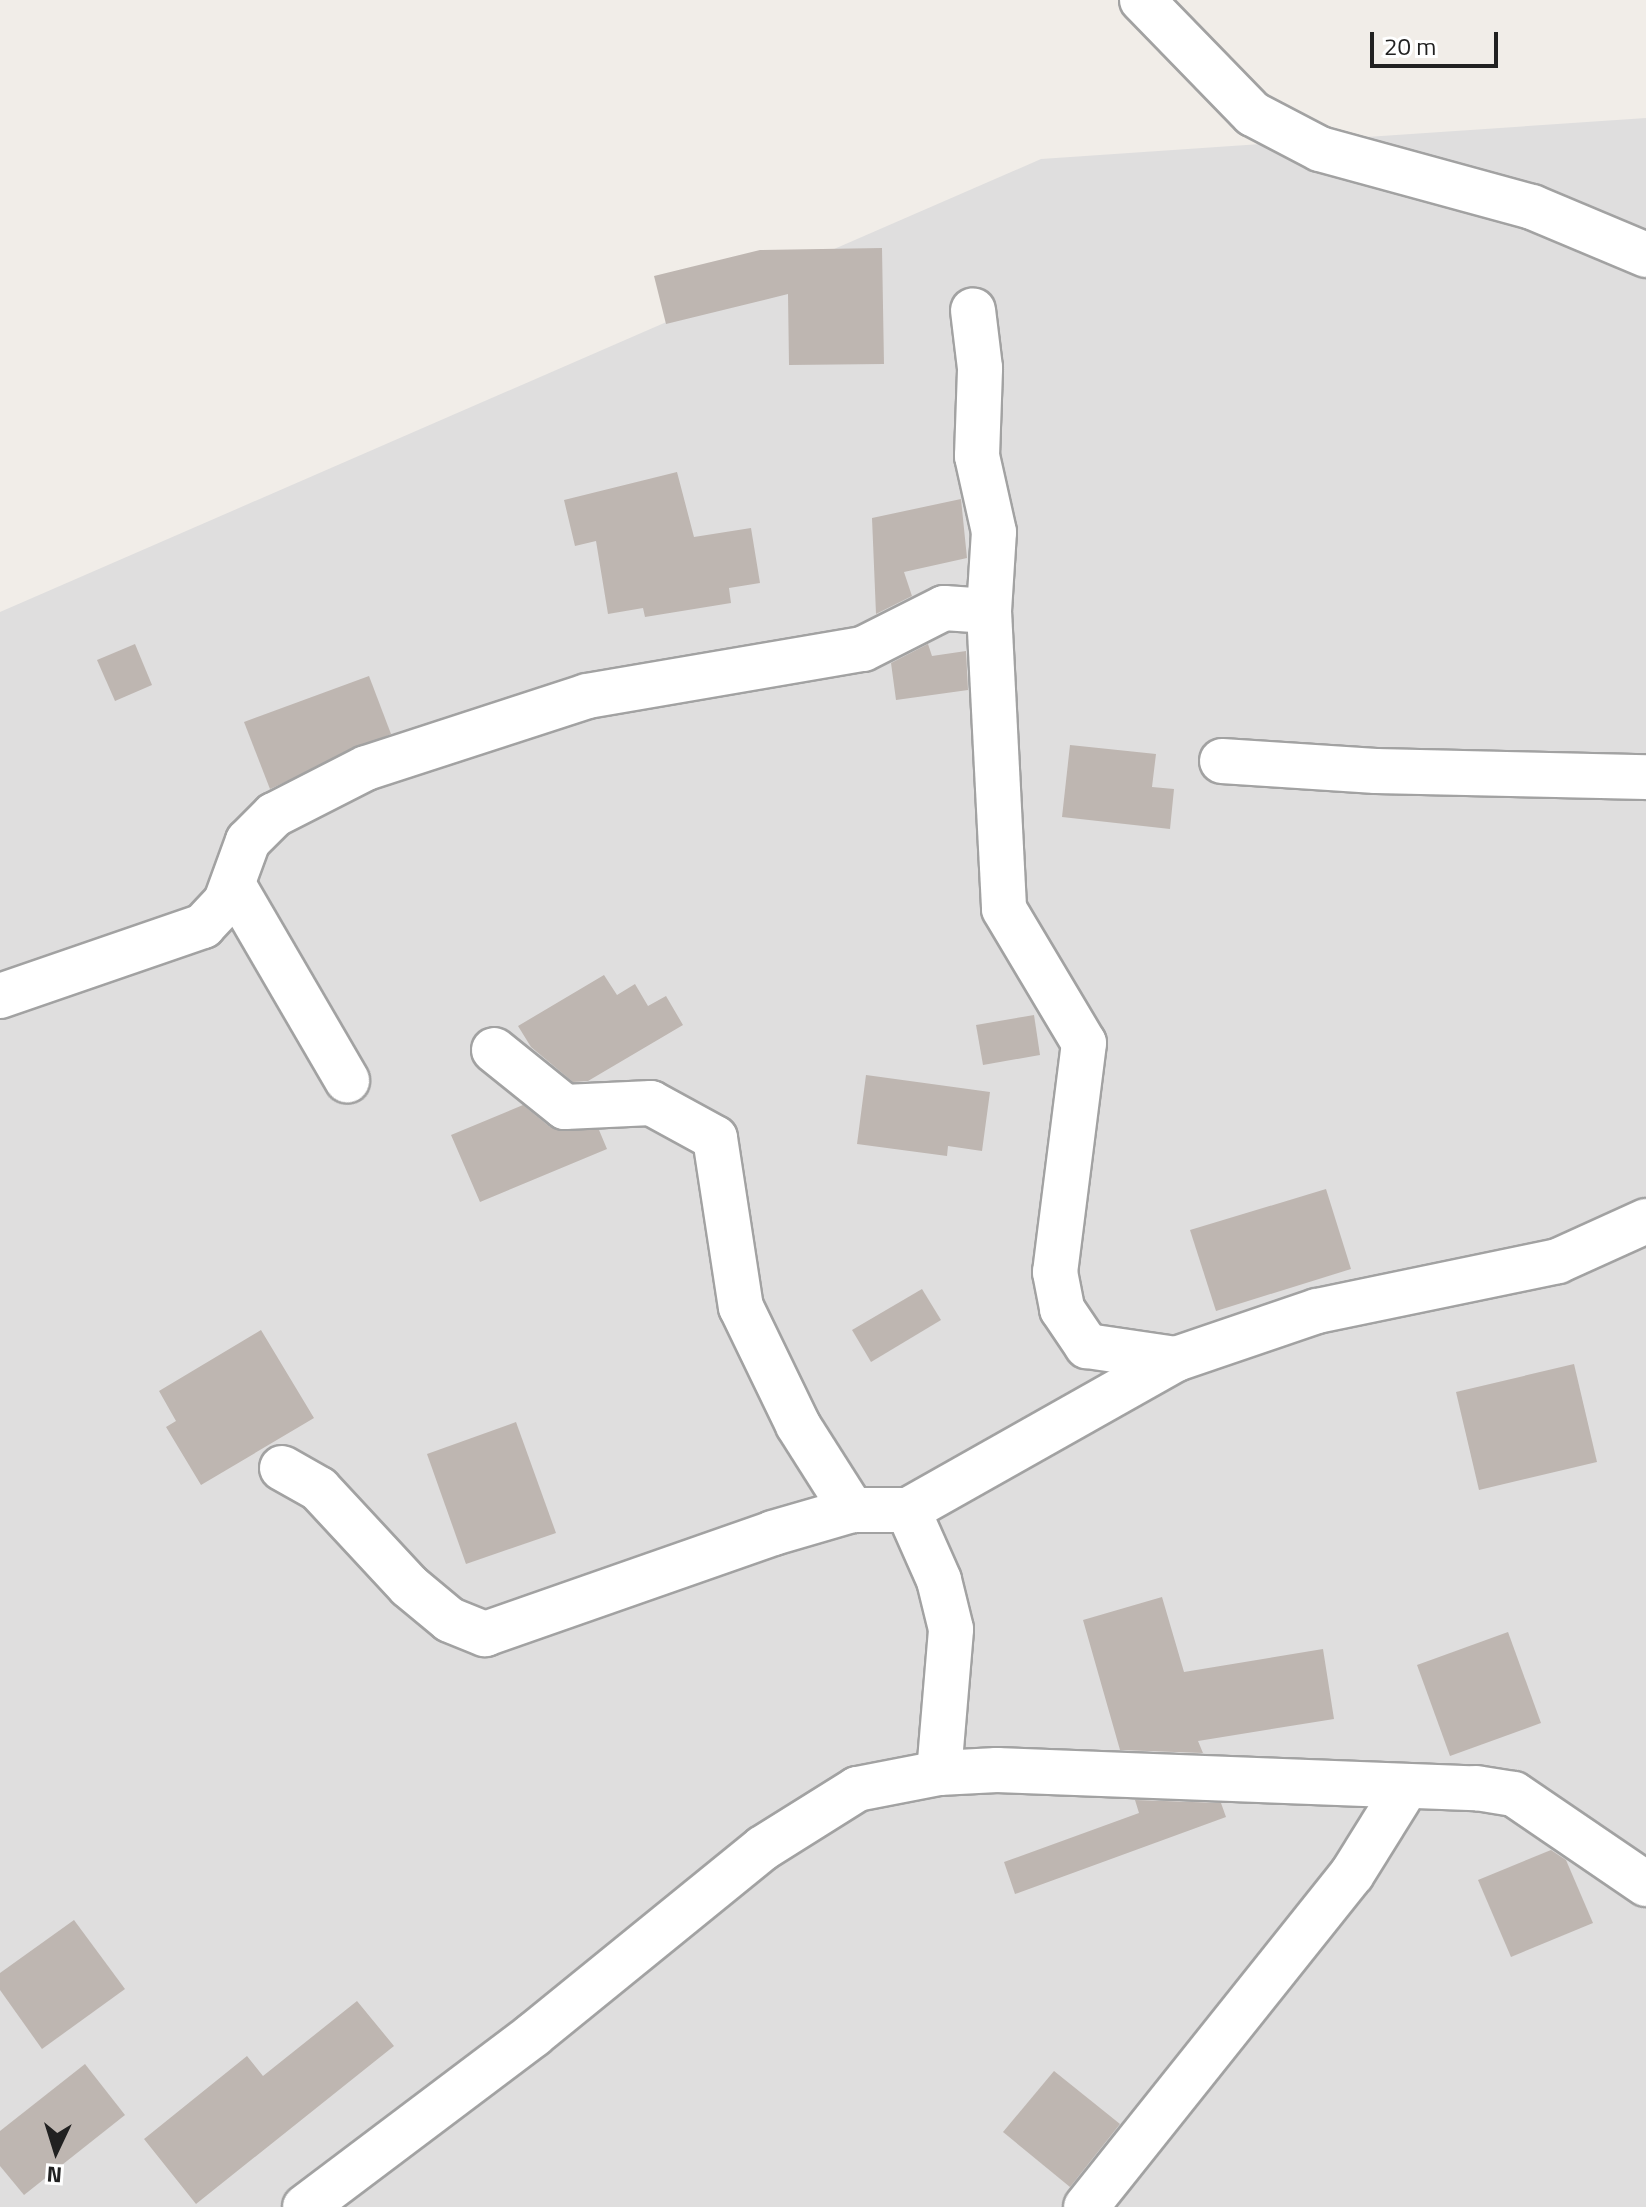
<!DOCTYPE html>
<style>
body{margin:0}
#map{position:relative;width:1646px;height:2207px;overflow:hidden;background:#f1ede8;font-family:"Titillium Web",sans-serif}
div>[style]{position:absolute}
.residential>*{inset:0;background:#dfdede}
.building>*{inset:0;background:#beb6b1}
.roads{filter:drop-shadow(2px 0 #a2a2a2) drop-shadow(-2px 0 #a2a2a2) drop-shadow(0 2px #a2a2a2) drop-shadow(0 -2px #a2a2a2)}
.minor>*{height:44px;margin:-22px;padding:0 22px;transform-origin:22px;border-radius:22px;background:#fff}
span{translate:-50% -50%;white-space:nowrap;text-align:center;line-height:1.15;-webkit-text-stroke:6px #fff;paint-order:stroke}
.north{position:absolute;left:16px;top:2111px;width:80px;height:80px;-webkit-text-stroke:6px #fff;paint-order:stroke;rotate:184deg;font-size:22px;font-weight:700;line-height:32px;text-align:center;color:#212121}
.north::after{content:'';display:block;margin:auto;width:28px;height:36px;background:#212121;clip-path:polygon(50% 0,100% 100%,50% 72%,0 100%)}
.scale{position:absolute;left:1370px;top:32px;width:128px;height:36px;box-sizing:border-box;border:4px solid #212121;border-top:0;padding-left:10px;font-size:24px;line-height:28px;white-space:nowrap;color:#212121;-webkit-text-stroke:6px #fff;paint-order:stroke}
</style>
<div id="map">
<div class="residential">
<div style="clip-path:polygon(1646px 118px,1646px 2207px,0 2207px,0 612px,1041px 159px)"></div>
</div>
<div class="building">
<div style="clip-path:polygon(882px 248px,884px 364px,789px 365px,788px 294px,666px 324px,654px 276px,760px 250px)"></div>
<div style="clip-path:polygon(677px 472px,694px 537px,751px 528px,760px 583px,729px 588px,731px 603px,645px 617px,643px 608px,608px 614px,596px 541px,575px 546px,564px 500px)"></div>
<div style="clip-path:polygon(961px 499px,967px 558px,904px 572px,912px 596px,876px 614px,872px 518px)"></div>
<div style="clip-path:polygon(135px 644px,152px 685px,115px 701px,97px 660px)"></div>
<div style="clip-path:polygon(928px 644px,932px 656px,966px 651px,968px 690px,896px 700px,891px 663px)"></div>
<div style="clip-path:polygon(369px 676px,391px 734px,270px 789px,244px 722px)"></div>
<div style="clip-path:polygon(1070px 745px,1156px 754px,1152px 787px,1174px 789px,1170px 829px,1062px 817px)"></div>
<div style="clip-path:polygon(604px 975px,617px 995px,635px 984px,648px 1006px,666px 996px,683px 1025px,588px 1081px,573px 1082px,531px 1047px,518px 1026px)"></div>
<div style="clip-path:polygon(1034px 1015px,1040px 1055px,983px 1065px,976px 1025px)"></div>
<div style="clip-path:polygon(866px 1075px,990px 1092px,982px 1151px,948px 1146px,947px 1156px,857px 1144px)"></div>
<div style="clip-path:polygon(523px 1105px,550px 1127px,599px 1130px,607px 1149px,480px 1202px,451px 1135px)"></div>
<div style="clip-path:polygon(1326px 1189px,1351px 1269px,1216px 1311px,1190px 1230px)"></div>
<div style="clip-path:polygon(922px 1289px,941px 1320px,871px 1362px,852px 1330px)"></div>
<div style="clip-path:polygon(261px 1330px,314px 1418px,201px 1485px,166px 1427px,176px 1421px,159px 1391px)"></div>
<div style="clip-path:polygon(1574px 1364px,1597px 1462px,1479px 1490px,1456px 1392px)"></div>
<div style="clip-path:polygon(516px 1422px,556px 1533px,466px 1564px,427px 1454px)"></div>
<div style="clip-path:polygon(1162px 1597px,1184px 1672px,1323px 1649px,1334px 1719px,1198px 1741px,1203px 1753px,1120px 1750px,1083px 1620px)"></div>
<div style="clip-path:polygon(1508px 1632px,1541px 1723px,1450px 1756px,1417px 1665px)"></div>
<div style="clip-path:polygon(1135px 1800px,1221px 1803px,1226px 1817px,1015px 1894px,1004px 1862px,1139px 1813px)"></div>
<div style="clip-path:polygon(1551px 1850px,1566px 1860px,1593px 1923px,1511px 1957px,1478px 1880px)"></div>
<div style="clip-path:polygon(74px 1920px,125px 1989px,42px 2049px,0 1990px,0 1973px)"></div>
<div style="clip-path:polygon(357px 2001px,394px 2046px,196px 2204px,144px 2139px,247px 2056px,263px 2076px)"></div>
<div style="clip-path:polygon(85px 2064px,125px 2115px,24px 2195px,0 2166px,0 2131px)"></div>
<div style="clip-path:polygon(1054px 2071px,1120px 2124px,1070px 2187px,1003px 2132px)"></div>
</div>
<div class="roads">
<div class="minor">
<div style="left:1142px;top:0;width:159px;rotate:45.8deg"></div>
<div style="left:1253px;top:114px;width:76px;rotate:27.6deg"></div>
<div style="left:1320px;top:149px;width:220px;rotate:15.3deg"></div>
<div style="left:1532px;top:207px;width:124px;rotate:22.8deg"></div>
<div style="left:989px;top:611px;width:298px;rotate:87.1deg"></div>
<div style="left:1004px;top:909px;width:156px;rotate:59.2deg"></div>
<div style="left:1084px;top:1043px;width:231px;rotate:97.2deg"></div>
<div style="left:1055px;top:1272px;width:38px;rotate:79deg"></div>
<div style="left:1062px;top:1309px;width:45px;rotate:56deg"></div>
<div style="left:1087px;top:1346px;width:90px;rotate:8.3deg"></div>
<div style="left:1222px;top:761px;width:154px;rotate:3.7deg"></div>
<div style="left:1376px;top:771px;width:270px;rotate:1.3deg"></div>
<div style="left:234px;top:886px;width:225px;rotate:59.8deg"></div>
<div style="left:0;top:996px;width:215px;rotate:-19deg"></div>
<div style="left:203px;top:926px;width:34px;rotate:-47deg"></div>
<div style="left:226px;top:901px;width:64px;rotate:-69.9deg"></div>
<div style="left:248px;top:841px;width:37px;rotate:-45deg"></div>
<div style="left:274px;top:815px;width:103px;rotate:-27.1deg"></div>
<div style="left:366px;top:768px;width:232px;rotate:-18deg"></div>
<div style="left:587px;top:696px;width:280px;rotate:-9.7deg"></div>
<div style="left:863px;top:649px;width:91px;rotate:-26.8deg"></div>
<div style="left:944px;top:608px;width:45px;rotate:3.8deg"></div>
<div style="left:989px;top:611px;width:79px;rotate:-86.4deg"></div>
<div style="left:994px;top:532px;width:78px;rotate:-102.6deg"></div>
<div style="left:977px;top:456px;width:88px;rotate:-88deg"></div>
<div style="left:980px;top:368px;width:58px;rotate:-96.9deg"></div>
<div style="left:494px;top:1050px;width:91px;rotate:38.8deg"></div>
<div style="left:565px;top:1107px;width:86px;rotate:-2.7deg"></div>
<div style="left:651px;top:1103px;width:73px;rotate:28.7deg"></div>
<div style="left:715px;top:1138px;width:171px;rotate:81.3deg"></div>
<div style="left:741px;top:1307px;width:131px;rotate:64.2deg"></div>
<div style="left:798px;top:1425px;width:101px;rotate:57.6deg"></div>
<div style="left:282px;top:1468px;width:43px;rotate:29.6deg"></div>
<div style="left:319px;top:1489px;width:132px;rotate:47.1deg"></div>
<div style="left:409px;top:1586px;width:53px;rotate:39.7deg"></div>
<div style="left:450px;top:1620px;width:38px;rotate:22deg"></div>
<div style="left:485px;top:1634px;width:305px;rotate:-19.3deg"></div>
<div style="left:773px;top:1533px;width:82px;rotate:-16.2deg"></div>
<div style="left:852px;top:1510px;width:56px"></div>
<div style="left:939px;top:1773px;width:144px;rotate:-85.2deg"></div>
<div style="left:951px;top:1629px;width:50px;rotate:-103.8deg"></div>
<div style="left:939px;top:1580px;width:77px;rotate:-113.9deg"></div>
<div style="left:908px;top:1510px;width:308px;rotate:-29.4deg"></div>
<div style="left:1176px;top:1359px;width:149px;rotate:-18.8deg"></div>
<div style="left:1317px;top:1311px;width:246px;rotate:-11.7deg"></div>
<div style="left:1558px;top:1261px;width:97px;rotate:-24.4deg"></div>
<div style="left:305px;top:2207px;width:286px;rotate:-37deg"></div>
<div style="left:533px;top:2035px;width:296px;rotate:-39.1deg"></div>
<div style="left:763px;top:1848px;width:111px;rotate:-32.1deg"></div>
<div style="left:857px;top:1789px;width:84px;rotate:-11deg"></div>
<div style="left:939px;top:1773px;width:58px;rotate:-3deg"></div>
<div style="left:997px;top:1770px;width:479px;rotate:2.2deg"></div>
<div style="left:1476px;top:1788px;width:38px;rotate:9deg"></div>
<div style="left:1514px;top:1794px;width:160px;rotate:34.3deg"></div>
<div style="left:1086px;top:2207px;width:426px;rotate:-51.4deg"></div>
<div style="left:1352px;top:1874px;width:100px;rotate:-58.1deg"></div>
</div>
</div>
<div class="north">N</div>
<div class="scale">20 m</div>
</div>
